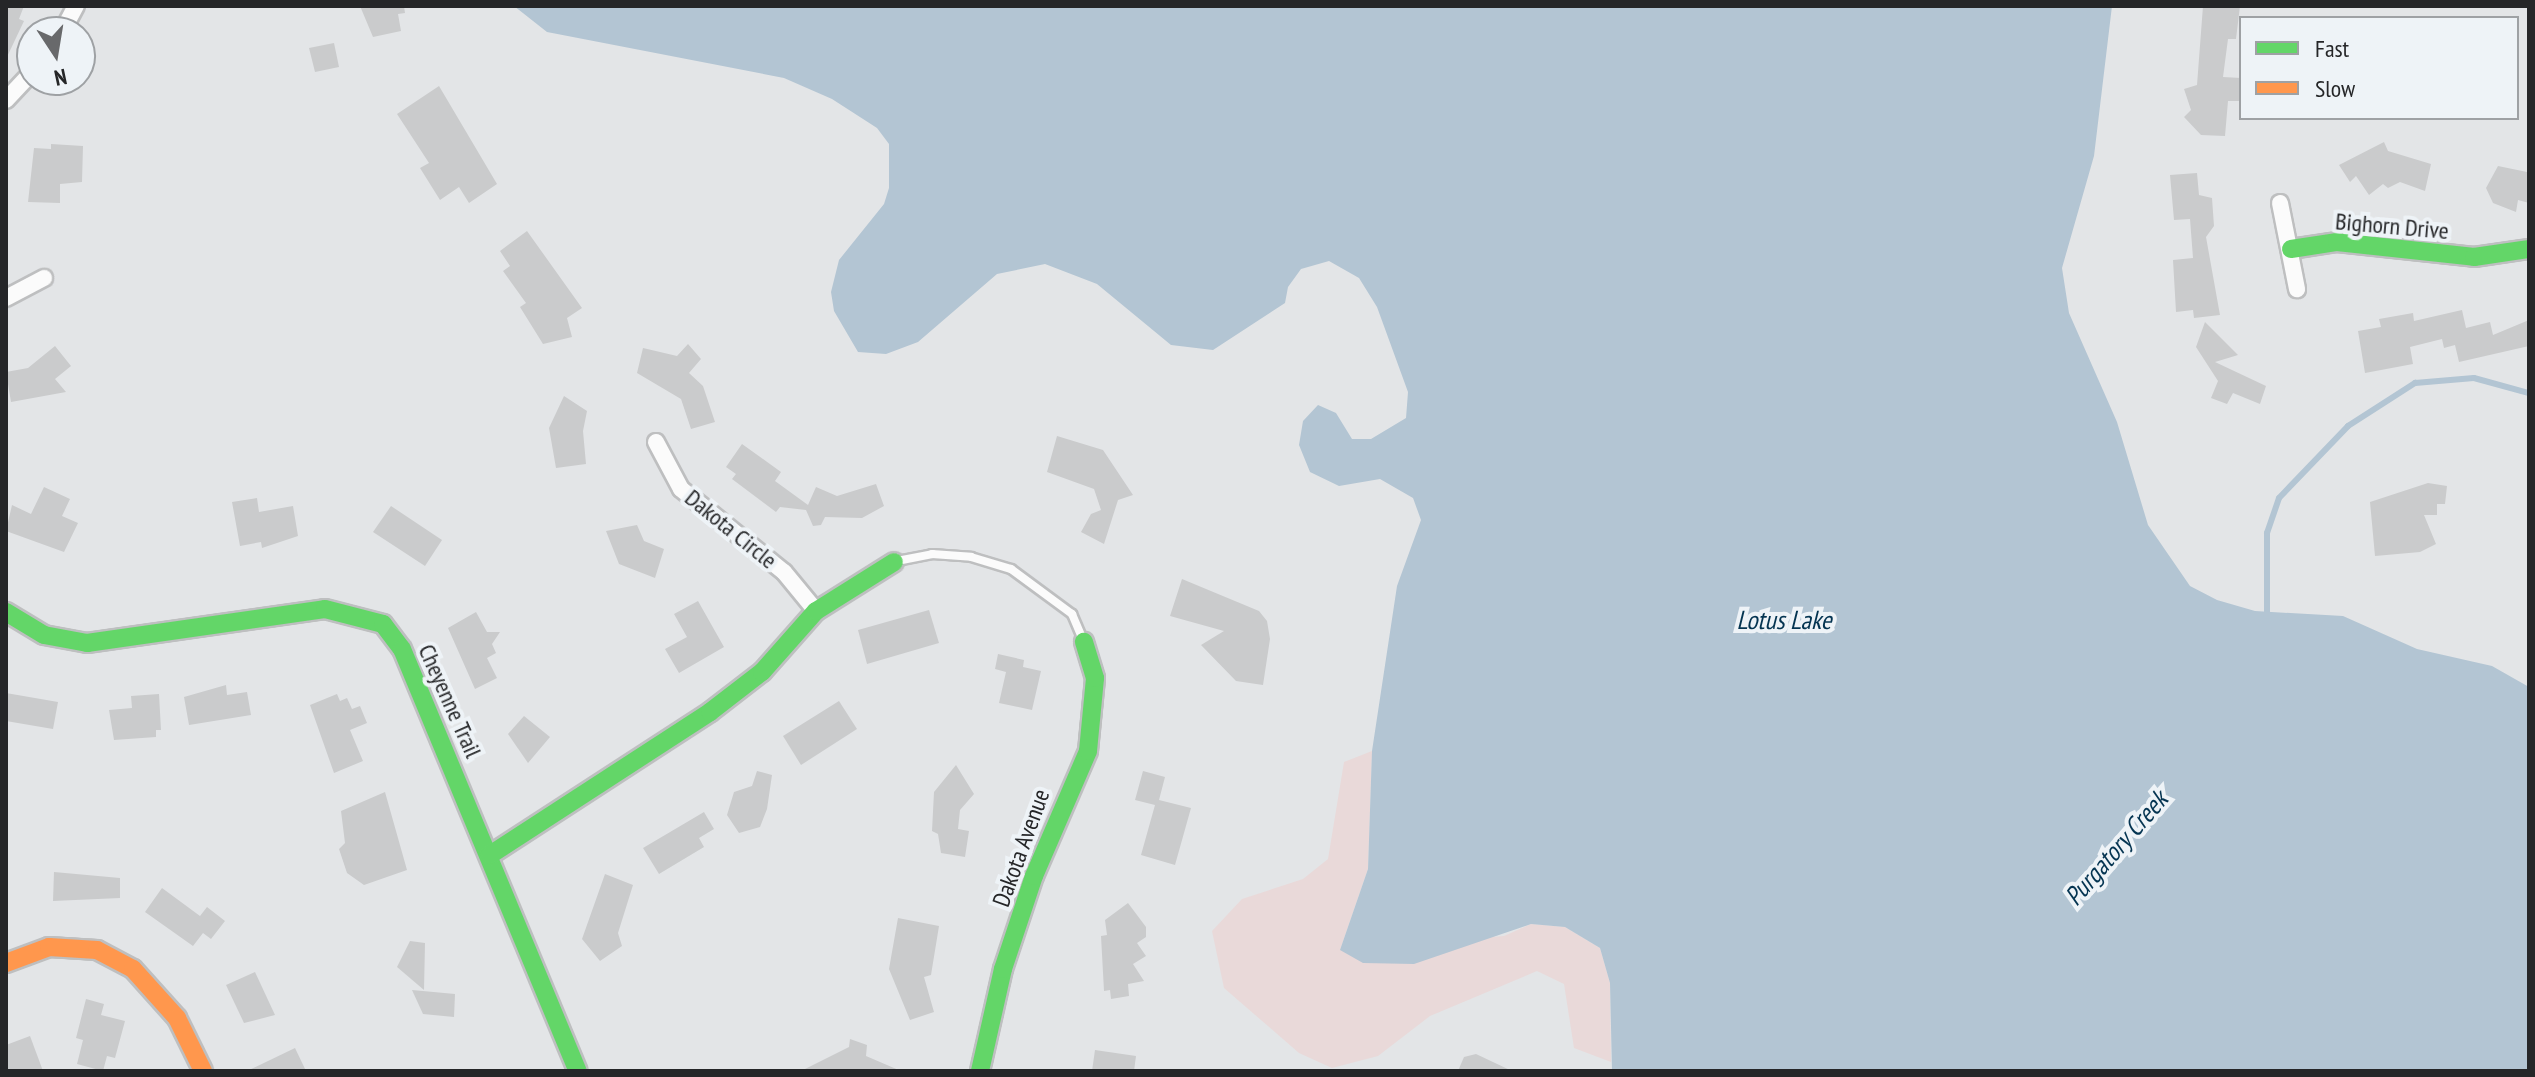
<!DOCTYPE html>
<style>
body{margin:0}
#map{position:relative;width:2535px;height:1077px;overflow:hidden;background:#e3e5e7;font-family:"PT Sans Narrow",sans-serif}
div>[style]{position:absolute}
.green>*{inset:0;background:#e9d9d9}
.water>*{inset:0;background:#b3c5d3}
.stream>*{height:6px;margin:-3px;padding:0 3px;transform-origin:3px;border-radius:3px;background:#b3c5d3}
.building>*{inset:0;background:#cacbcc}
.roads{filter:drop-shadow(2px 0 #bebfc0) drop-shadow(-2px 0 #bebfc0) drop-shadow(0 2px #bebfc0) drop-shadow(0 -2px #bebfc0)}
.lane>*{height:8px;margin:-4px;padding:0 4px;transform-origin:4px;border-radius:4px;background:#fbfbfb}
.street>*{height:16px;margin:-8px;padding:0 8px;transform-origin:8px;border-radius:8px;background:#fbfbfb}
.fast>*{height:18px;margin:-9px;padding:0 9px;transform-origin:9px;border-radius:9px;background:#63d668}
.slow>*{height:18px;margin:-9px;padding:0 9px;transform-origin:9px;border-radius:9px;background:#ff974d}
span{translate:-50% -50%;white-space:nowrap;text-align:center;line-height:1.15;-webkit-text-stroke:8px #eef3f7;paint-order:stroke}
.street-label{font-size:24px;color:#252628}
.water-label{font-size:26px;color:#043451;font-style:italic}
.frame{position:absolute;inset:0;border:8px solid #252628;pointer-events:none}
.legend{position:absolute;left:2239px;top:16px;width:280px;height:104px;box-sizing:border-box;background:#eef3f7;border:2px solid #9ea1a4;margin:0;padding:10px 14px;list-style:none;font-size:24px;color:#252628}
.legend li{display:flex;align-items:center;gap:16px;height:40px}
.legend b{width:40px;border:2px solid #9ea1a4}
.north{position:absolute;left:16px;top:16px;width:80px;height:80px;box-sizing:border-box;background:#eef3f7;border:2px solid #9ea1a4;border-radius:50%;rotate:168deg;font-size:22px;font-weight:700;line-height:32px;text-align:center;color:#252628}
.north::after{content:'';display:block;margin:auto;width:28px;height:36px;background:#68696b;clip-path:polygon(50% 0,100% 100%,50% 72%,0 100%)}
</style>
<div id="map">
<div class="green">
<div style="clip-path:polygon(1372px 751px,1368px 869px,1340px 950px,1504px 936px,1531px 924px,1565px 927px,1600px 948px,1610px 983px,1611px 1062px,1574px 1048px,1564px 984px,1537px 971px,1430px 1016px,1378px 1056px,1332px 1068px,1299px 1053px,1224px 988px,1212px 931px,1242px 899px,1303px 879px,1328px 859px,1344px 762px)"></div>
</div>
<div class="water">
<div style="clip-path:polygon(514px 6px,2112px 6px,2094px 156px,2062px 268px,2069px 313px,2117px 422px,2148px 525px,2190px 586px,2217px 600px,2255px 611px,2343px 616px,2417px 649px,2492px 666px,2529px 687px,2529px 1071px,1612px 1071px,1610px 983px,1600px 948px,1565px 927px,1531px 924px,1414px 964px,1363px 963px,1340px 950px,1368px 869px,1372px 751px,1397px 586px,1421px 520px,1413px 498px,1380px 479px,1339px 486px,1310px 472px,1299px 445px,1303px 421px,1318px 405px,1336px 413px,1352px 439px,1371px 439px,1406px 418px,1408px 392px,1377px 307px,1359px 278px,1329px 261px,1301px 269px,1288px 287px,1285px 303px,1213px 350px,1171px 345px,1097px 284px,1045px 264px,997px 274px,918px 342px,886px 354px,858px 352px,834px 311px,831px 292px,839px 260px,884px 204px,889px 188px,889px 144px,877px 128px,832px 99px,784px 78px,547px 32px)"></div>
</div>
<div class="stream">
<div style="left:2267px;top:616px;width:83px;rotate:-90deg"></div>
<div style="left:2267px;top:533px;width:37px;rotate:-71deg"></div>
<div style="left:2279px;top:498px;width:100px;rotate:-46.2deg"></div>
<div style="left:2348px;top:426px;width:80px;rotate:-32.7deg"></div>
<div style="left:2415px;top:383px;width:59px;rotate:-4.8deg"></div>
<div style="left:2474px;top:378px;width:57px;rotate:15.3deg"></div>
</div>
<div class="building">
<div style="clip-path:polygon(6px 6px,24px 6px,19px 19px,24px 21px,6px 59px)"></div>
<div style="clip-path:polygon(360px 6px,404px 6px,405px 13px,398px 14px,401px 31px,373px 37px)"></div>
<div style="clip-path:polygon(2203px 6px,2240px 6px,2236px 39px,2228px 39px,2223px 77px,2241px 78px,2241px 101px,2228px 101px,2225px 136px,2201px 135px,2184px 117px,2191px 110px,2184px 89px,2197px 85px)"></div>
<div style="clip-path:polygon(334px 43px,339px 67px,315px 72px,309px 48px)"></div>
<div style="clip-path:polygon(439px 86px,497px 184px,469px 203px,459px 187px,440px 200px,420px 168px,429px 163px,397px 114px)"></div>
<div style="clip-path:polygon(2384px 142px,2388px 151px,2431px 164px,2425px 191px,2400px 182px,2388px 188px,2383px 184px,2369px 195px,2356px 176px,2350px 182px,2339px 165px)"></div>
<div style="clip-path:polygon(51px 144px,83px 146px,82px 182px,60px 184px,60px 203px,28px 202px,34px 148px,51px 149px)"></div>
<div style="clip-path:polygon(2498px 166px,2527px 172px,2529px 203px,2518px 200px,2516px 212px,2493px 203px,2486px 188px)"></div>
<div style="clip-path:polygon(2197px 173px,2199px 195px,2212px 198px,2214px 226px,2206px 237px,2220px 315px,2194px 318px,2193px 310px,2176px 312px,2173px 260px,2193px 258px,2190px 219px,2174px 220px,2170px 175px)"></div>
<div style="clip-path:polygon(527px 231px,582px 308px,567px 318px,572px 337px,543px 344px,520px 307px,526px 303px,503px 271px,510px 266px,500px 251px)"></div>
<div style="clip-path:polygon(2462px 310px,2466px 328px,2490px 322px,2493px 335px,2529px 320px,2529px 346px,2459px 362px,2455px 345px,2444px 348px,2442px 339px,2410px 347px,2413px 364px,2365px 373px,2358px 331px,2381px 327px,2379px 319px,2413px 313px,2414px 321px)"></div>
<div style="clip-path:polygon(2205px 322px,2238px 355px,2215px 362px,2266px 386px,2260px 404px,2233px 393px,2227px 404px,2211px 398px,2218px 381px,2196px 347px)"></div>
<div style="clip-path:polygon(688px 344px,701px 359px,689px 373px,703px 386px,715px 422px,691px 429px,681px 399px,637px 373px,643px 348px,677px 356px)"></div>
<div style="clip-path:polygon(55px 346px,71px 366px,55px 379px,66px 392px,11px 402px,6px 372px,28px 368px)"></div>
<div style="clip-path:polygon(564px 396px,587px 411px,583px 431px,586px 464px,556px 468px,549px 428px)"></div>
<div style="clip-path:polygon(1057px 436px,1103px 450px,1133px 495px,1118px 500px,1104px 544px,1081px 532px,1091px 514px,1101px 510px,1094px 489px,1047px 472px)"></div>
<div style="clip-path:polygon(742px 444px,781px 472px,775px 481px,808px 505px,816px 487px,837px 496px,876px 484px,884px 506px,862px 518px,825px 517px,821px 525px,813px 526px,806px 510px,780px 507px,776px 512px,732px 479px,736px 474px,726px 467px)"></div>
<div style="clip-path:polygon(2428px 483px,2447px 486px,2445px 504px,2437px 504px,2437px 515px,2424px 515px,2436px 544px,2420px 552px,2375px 556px,2370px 502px)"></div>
<div style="clip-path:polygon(44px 487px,70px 499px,62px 516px,78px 523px,64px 552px,6px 531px,12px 505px,31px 514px)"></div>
<div style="clip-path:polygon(257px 498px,259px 512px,293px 506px,298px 536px,262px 548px,261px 542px,240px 546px,232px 502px)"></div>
<div style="clip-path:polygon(391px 506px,442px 540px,425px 566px,373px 532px)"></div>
<div style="clip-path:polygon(637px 525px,644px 541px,664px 549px,655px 578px,619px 564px,606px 531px)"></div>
<div style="clip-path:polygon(1182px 579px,1259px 611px,1267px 621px,1270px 639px,1263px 685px,1236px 681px,1201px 645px,1224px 631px,1170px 616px)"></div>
<div style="clip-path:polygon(698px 601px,724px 647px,679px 673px,665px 649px,687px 637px,674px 614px)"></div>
<div style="clip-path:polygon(929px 610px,939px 643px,867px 664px,858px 630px)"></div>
<div style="clip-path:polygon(476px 612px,487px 632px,500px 632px,492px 644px,496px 653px,487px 658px,497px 678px,475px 689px,448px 628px)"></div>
<div style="clip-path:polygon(998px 654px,1024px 660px,1023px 667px,1041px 671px,1032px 710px,999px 703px,1006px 672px,995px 669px)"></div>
<div style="clip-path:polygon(226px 685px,227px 695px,247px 692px,251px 715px,189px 725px,184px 697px)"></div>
<div style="clip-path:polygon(6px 693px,58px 702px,53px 729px,6px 721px)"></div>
<div style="clip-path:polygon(159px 694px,161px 730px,156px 730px,156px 737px,114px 740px,109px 710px,132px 708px,131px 696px)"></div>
<div style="clip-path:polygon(337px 694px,340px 701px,347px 698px,352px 709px,360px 706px,367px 723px,350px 730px,363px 761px,334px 773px,310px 705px)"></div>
<div style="clip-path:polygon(839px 701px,857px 729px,801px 765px,783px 736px)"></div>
<div style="clip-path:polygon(524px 716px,550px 737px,528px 763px,508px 734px)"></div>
<div style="clip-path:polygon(956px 765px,974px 794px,960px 810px,958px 829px,969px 831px,965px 857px,941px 853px,938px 834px,932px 831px,934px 792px)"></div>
<div style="clip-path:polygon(757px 771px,772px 775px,767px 809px,760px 827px,739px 833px,727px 815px,734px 792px,752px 786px)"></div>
<div style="clip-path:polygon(1143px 771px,1165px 777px,1159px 800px,1191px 808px,1175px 865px,1141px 855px,1155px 805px,1135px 800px)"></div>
<div style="clip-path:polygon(385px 792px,407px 870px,364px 885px,347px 873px,339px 849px,345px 843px,341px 811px)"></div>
<div style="clip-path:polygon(704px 812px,714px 829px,699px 838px,704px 847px,659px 874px,643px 848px)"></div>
<div style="clip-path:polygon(54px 872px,120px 878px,120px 898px,53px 901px)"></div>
<div style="clip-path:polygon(605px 874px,633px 885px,618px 933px,622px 946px,600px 961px,582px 939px)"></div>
<div style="clip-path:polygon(162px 888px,200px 916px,207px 907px,225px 921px,211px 939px,203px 933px,193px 946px,145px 912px)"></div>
<div style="clip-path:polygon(1128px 903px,1146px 927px,1146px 937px,1137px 943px,1146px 956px,1133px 964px,1144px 981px,1128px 984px,1129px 996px,1111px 999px,1110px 990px,1104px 991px,1101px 936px,1107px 935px,1105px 920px)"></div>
<div style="clip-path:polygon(898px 918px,939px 926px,931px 975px,924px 977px,934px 1012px,910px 1020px,889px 969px)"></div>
<div style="clip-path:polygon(410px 941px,425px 943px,424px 990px,397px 967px)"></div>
<div style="clip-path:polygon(255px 972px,275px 1015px,244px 1023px,226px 985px)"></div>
<div style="clip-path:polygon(412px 990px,455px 994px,454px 1017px,423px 1014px)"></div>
<div style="clip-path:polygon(86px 999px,104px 1004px,101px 1015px,125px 1021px,115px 1058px,107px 1056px,103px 1071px,77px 1064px,83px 1040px,76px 1038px)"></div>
<div style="clip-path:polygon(30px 1036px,43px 1071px,6px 1071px,6px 1045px)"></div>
<div style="clip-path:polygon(850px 1039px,867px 1045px,866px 1056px,901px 1071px,801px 1071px,849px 1047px)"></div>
<div style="clip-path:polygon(295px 1048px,306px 1071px,247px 1071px)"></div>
<div style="clip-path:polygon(1095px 1050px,1136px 1056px,1134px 1071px,1092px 1071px)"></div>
<div style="clip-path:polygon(1476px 1054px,1512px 1071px,1458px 1071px,1464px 1057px)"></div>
</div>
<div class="roads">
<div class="lane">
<div style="left:897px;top:561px;width:36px;rotate:-11deg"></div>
<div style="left:932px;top:554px;width:39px;rotate:4deg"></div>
<div style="left:971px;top:557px;width:42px;rotate:16.7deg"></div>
<div style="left:1011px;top:569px;width:76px;rotate:36.4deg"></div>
<div style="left:1072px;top:614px;width:26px;rotate:67deg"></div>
</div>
<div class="street">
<div style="left:62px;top:32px;width:30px;rotate:-62deg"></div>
<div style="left:6px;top:100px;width:38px;rotate:-47deg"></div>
<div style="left:2280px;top:203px;width:88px;rotate:78.8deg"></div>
<div style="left:6px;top:298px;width:43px;rotate:-27.8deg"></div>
<div style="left:656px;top:442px;width:53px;rotate:62deg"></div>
<div style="left:681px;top:489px;width:132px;rotate:38.9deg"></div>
<div style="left:784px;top:572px;width:50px;rotate:50.6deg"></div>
</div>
<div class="fast">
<div style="left:2291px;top:249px;width:47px;rotate:-8.7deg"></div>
<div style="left:2337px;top:242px;width:138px;rotate:6.2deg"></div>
<div style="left:2474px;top:257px;width:56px;rotate:-8.3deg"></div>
<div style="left:6px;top:612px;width:44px;rotate:31.2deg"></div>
<div style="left:44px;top:635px;width:44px;rotate:10.5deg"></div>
<div style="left:87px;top:643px;width:240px;rotate:-8.1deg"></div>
<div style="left:325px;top:609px;width:60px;rotate:14.5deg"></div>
<div style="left:383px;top:624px;width:31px;rotate:53deg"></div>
<div style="left:402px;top:649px;width:457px;rotate:67.4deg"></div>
<div style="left:490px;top:855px;width:262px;rotate:-33deg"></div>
<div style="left:710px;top:712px;width:66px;rotate:-37.6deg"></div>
<div style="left:762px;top:672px;width:81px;rotate:-48.5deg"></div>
<div style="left:816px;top:611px;width:92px;rotate:-32.1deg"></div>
<div style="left:980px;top:1071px;width:105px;rotate:-77.3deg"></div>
<div style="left:1003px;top:969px;width:98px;rotate:-71.6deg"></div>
<div style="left:1034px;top:876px;width:136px;rotate:-66.6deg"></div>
<div style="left:1088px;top:751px;width:73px;rotate:-84.5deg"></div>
<div style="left:1095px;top:678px;width:38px;rotate:-107deg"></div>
</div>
<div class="slow">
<div style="left:6px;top:963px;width:46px;rotate:-20.4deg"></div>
<div style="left:49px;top:947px;width:48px;rotate:3.6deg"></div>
<div style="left:97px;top:950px;width:41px;rotate:27.8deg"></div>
<div style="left:133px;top:969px;width:66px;rotate:48.1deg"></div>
<div style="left:177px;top:1018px;width:59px;rotate:63.9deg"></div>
</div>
</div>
<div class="street-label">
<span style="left:2392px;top:226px;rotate:5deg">Bighorn Drive</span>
<span style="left:731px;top:529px;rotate:39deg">Dakota Circle</span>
<span style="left:450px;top:701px;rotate:66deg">Cheyenne Trail</span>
<span style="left:1021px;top:848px;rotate:-70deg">Dakota Avenue</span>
</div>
<div class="water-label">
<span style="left:1784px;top:620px">Lotus Lake</span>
<span style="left:2116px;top:848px;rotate:-49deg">Purgatory Creek</span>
</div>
<div class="frame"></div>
<ul class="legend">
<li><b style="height:10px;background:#63d668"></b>Fast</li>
<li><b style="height:10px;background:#ff974d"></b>Slow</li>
</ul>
<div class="north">N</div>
</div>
